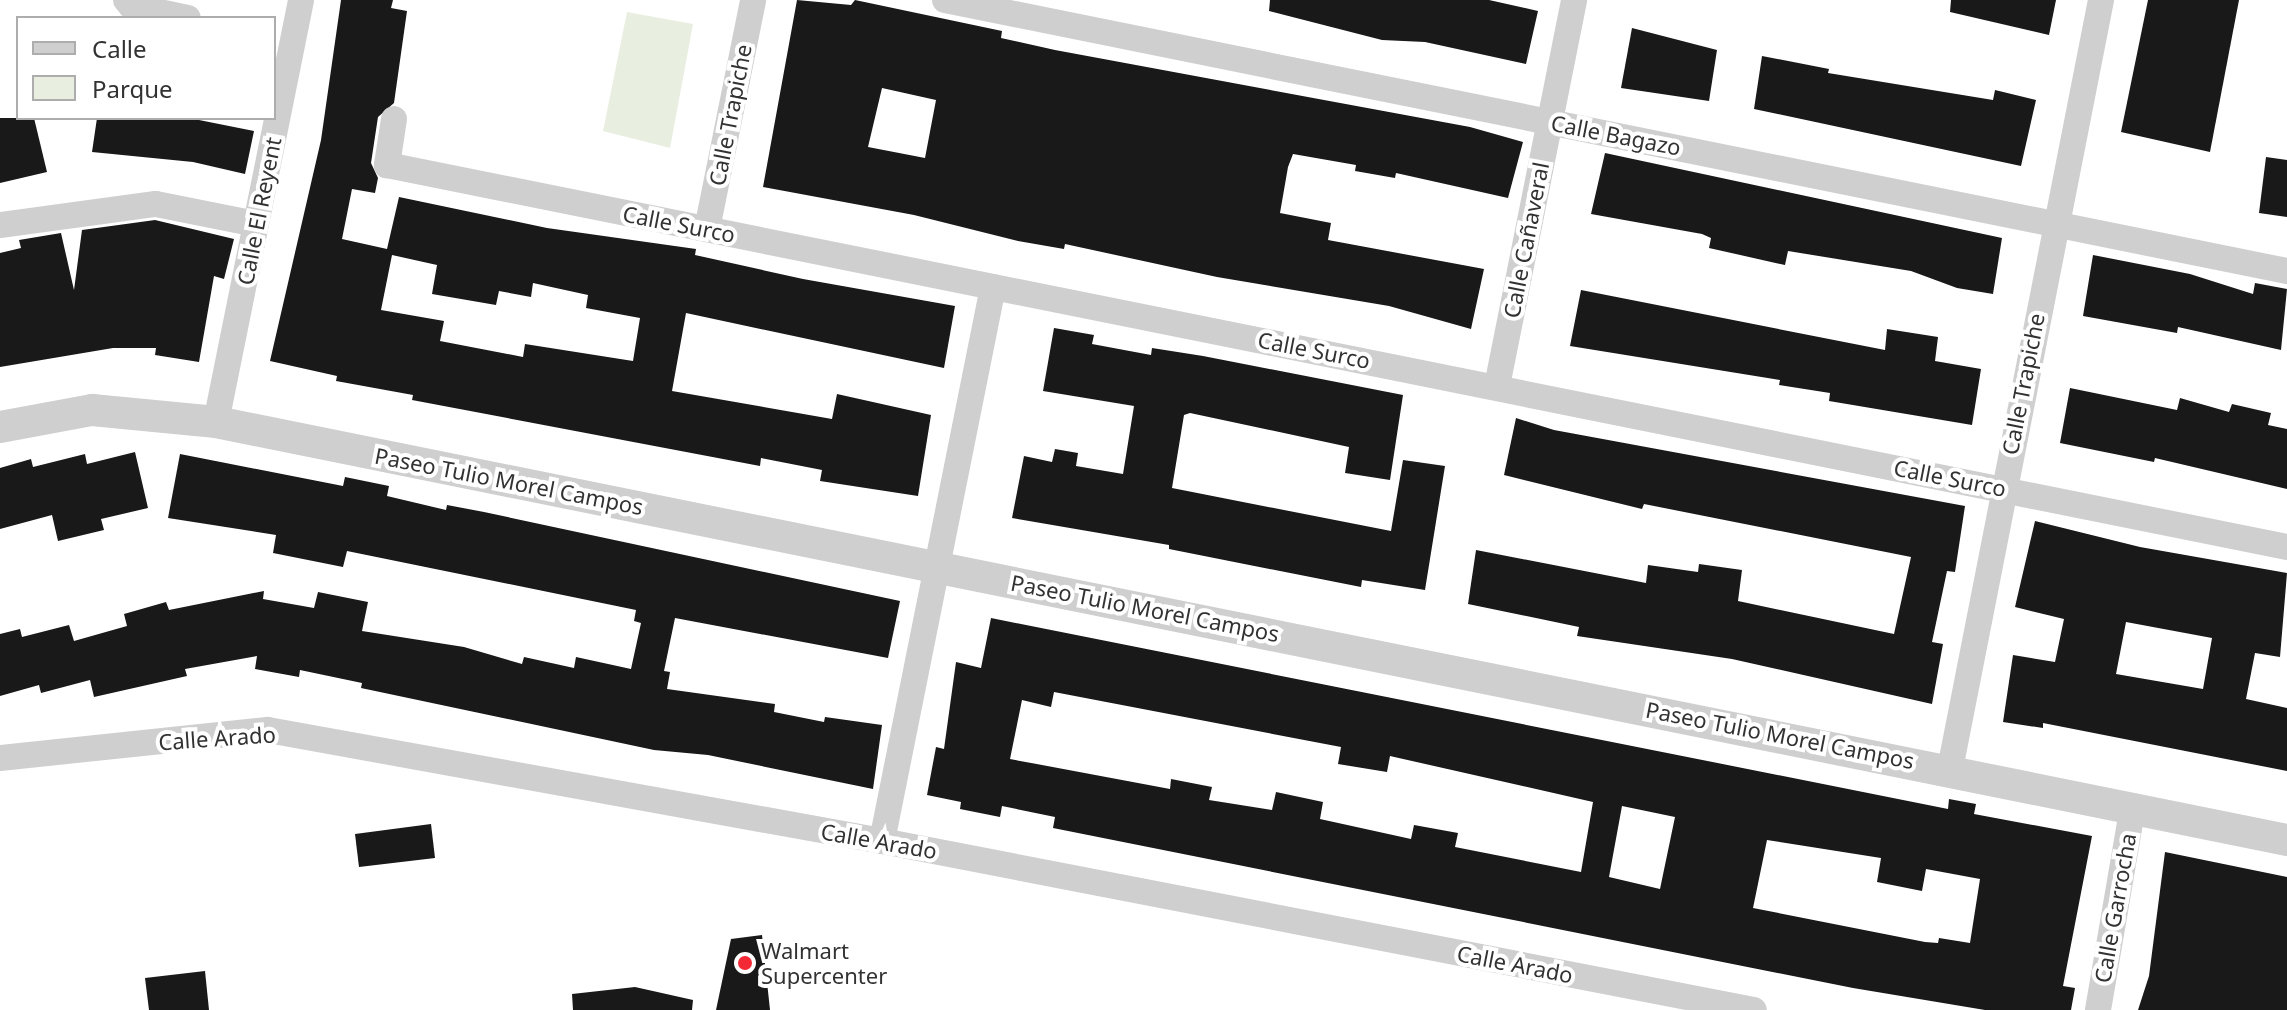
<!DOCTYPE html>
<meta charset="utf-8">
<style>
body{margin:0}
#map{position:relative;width:2287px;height:1010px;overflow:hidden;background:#fff;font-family:"Noto Sans",sans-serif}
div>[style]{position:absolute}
.green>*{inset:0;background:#e8efe0}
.building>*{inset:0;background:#191919}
.minor>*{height:26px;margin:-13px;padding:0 13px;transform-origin:13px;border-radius:13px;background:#cfcfcf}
.tertiary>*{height:32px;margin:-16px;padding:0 16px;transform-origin:16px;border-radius:16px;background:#cfcfcf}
.dots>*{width:22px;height:22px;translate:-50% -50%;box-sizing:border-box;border:4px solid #fff;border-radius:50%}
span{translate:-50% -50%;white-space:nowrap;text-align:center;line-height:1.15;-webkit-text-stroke:8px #fff;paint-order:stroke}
.street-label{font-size:22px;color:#323232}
.poi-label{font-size:22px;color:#323232}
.left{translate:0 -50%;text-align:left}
.legend{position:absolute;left:16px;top:16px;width:260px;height:104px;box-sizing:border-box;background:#fff;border:2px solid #adadad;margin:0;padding:10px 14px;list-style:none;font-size:24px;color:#323232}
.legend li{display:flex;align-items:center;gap:16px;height:40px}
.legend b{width:40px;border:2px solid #adadad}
</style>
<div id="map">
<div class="green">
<div style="clip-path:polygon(627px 12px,693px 24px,670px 148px,603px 131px)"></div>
</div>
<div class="building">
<div style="clip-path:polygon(evenodd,341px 0,393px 0,391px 8px,407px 11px,394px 103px,378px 117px,371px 163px,378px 178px,375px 193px,352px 189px,342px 239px,387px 249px,399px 197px,547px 228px,696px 249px,695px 255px,803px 279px,955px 306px,944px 368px,686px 313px,672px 391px,832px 419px,837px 394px,931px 415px,918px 496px,820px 481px,822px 470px,761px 458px,760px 466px,412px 400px,413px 395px,336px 381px,337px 376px,270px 361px,321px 140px,341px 0,392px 255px,437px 265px,432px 294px,496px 305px,499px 291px,531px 297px,533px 283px,588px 295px,586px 308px,640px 318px,633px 361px,525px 344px,523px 357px,440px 341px,444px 321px,381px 310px,392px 255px)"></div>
<div style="clip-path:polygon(evenodd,797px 0,851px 5px,855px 0,1002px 31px,1001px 38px,1055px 50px,1470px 127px,1523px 142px,1508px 198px,1396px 173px,1395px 178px,1355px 171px,1356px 165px,1293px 154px,1288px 167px,1280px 213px,1331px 223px,1328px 240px,1484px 269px,1471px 329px,1389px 306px,1217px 277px,1065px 244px,1064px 249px,1018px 241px,914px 215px,763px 187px,797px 0,882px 88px,936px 100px,925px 158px,868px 147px,882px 88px)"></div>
<div style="clip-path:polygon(1270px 0,1489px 0,1538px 11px,1526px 64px,1425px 42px,1382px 40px,1269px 11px)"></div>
<div style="clip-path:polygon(1951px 0,2056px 0,2049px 35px,1950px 12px)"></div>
<div style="clip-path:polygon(2148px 0,2239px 0,2210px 152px,2121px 132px)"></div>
<div style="clip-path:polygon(1632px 28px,1717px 50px,1709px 101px,1621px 88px)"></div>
<div style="clip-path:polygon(1762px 56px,1829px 69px,1828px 73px,1993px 100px,1995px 90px,2036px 100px,2021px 166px,1754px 109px)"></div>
<div style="clip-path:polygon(0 118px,34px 118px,47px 172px,0 183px)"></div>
<div style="clip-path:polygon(97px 118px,189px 118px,254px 131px,245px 174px,193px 162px,92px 152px)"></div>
<div style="clip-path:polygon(1605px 153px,2002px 238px,1993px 294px,1957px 288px,1911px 271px,1788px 251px,1785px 265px,1709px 248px,1711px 238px,1702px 234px,1591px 214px)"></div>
<div style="clip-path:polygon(2266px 157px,2287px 160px,2287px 217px,2259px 213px)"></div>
<div style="clip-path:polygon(155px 220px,234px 239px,224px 279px,214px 276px,199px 362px,155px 355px,156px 348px,113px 348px,0 367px,0 253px,21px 248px,19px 240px,61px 233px,74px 290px,82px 230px)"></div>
<div style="clip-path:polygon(2093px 255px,2190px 274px,2253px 294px,2255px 283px,2287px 289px,2281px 350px,2178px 327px,2177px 333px,2083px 316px)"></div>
<div style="clip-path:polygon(1581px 290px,1885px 350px,1887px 329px,1938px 337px,1935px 361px,1981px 369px,1972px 425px,1829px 401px,1830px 393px,1779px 385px,1780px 380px,1570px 346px)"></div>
<div style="clip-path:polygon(1054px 328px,1094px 335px,1092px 344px,1151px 355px,1152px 348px,1203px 356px,1403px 395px,1390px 480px,1345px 473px,1349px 447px,1190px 413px,1184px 415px,1172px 488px,1391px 531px,1403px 460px,1445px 466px,1425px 590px,1362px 580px,1361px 587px,1169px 549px,1169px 545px,1012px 518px,1024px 456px,1052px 462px,1055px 449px,1078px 453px,1076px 466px,1123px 474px,1134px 406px,1043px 391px)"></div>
<div style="clip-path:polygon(2070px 388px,2177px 410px,2180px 398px,2229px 412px,2232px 404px,2271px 413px,2268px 425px,2287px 429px,2287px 489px,2155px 458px,2154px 462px,2060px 443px)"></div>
<div style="clip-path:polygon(1516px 418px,1554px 430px,1965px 506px,1955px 572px,1947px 571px,1932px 642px,1943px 644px,1932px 704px,1732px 659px,1577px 636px,1579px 627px,1468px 604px,1476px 550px,1646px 583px,1648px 565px,1698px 572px,1699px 564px,1742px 570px,1738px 601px,1894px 634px,1911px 557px,1644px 504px,1642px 509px,1504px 475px)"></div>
<div style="clip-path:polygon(135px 452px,148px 508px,101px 519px,104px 530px,58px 541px,52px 515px,0 529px,0 468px,31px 459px,33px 467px,85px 454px,87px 464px)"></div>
<div style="clip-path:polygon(180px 454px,343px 486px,345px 477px,389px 486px,387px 496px,446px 510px,447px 505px,484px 512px,900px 601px,888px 658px,675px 618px,664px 671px,670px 672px,667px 689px,775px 704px,774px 712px,824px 722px,825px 717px,882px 725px,873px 789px,708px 755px,654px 750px,361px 688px,362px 683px,300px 670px,299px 677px,255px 669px,257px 656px,185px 669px,187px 676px,94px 697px,90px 680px,41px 693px,39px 685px,0 696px,0 634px,20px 629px,22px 637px,69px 625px,74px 641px,127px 626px,124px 614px,166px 602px,169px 610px,264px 591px,263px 599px,314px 608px,318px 592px,368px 602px,362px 631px,464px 647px,522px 664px,524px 657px,574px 668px,576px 657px,631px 669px,641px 623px,634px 621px,636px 610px,347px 551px,343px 567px,273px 553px,276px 535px,168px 518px)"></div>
<div style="clip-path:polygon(evenodd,2035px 521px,2140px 547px,2287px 573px,2280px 657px,2255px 653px,2246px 699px,2287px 708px,2287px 771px,2043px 723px,2043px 728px,2003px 722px,2013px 655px,2055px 662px,2064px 619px,2015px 607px,2035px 521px,2126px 622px,2212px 638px,2203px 689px,2116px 674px,2126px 622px)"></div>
<div style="clip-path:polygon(evenodd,991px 618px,1948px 809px,1949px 799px,1976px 804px,1974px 814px,2092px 836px,2063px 986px,2075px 988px,2071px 1010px,1985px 1010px,1853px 988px,1053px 828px,1055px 817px,1002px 806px,1000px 817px,960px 809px,961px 802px,927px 795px,936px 747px,944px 749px,956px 662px,981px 668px,991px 618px,1054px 692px,1341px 747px,1338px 764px,1387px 772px,1390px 756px,1593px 802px,1581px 872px,1455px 847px,1458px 833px,1414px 825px,1411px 839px,1320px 819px,1323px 802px,1276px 792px,1272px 810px,1209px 800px,1212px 787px,1171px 779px,1170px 789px,1010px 759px,1022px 700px,1051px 707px,1054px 692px,991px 618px,1622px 806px,1675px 817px,1660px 889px,1609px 877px,1622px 806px,991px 618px,1767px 840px,1881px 858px,1877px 882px,1922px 891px,1926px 869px,1980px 879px,1970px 943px,1939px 938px,1938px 943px,1925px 942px,1753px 908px,1767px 840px)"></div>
<div style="clip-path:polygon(431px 824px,435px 858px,359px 867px,355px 834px)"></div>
<div style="clip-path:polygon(2165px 852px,2287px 877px,2287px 1010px,2138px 1010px,2149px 976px)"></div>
<div style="clip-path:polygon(762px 935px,770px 1010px,716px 1010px,731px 939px)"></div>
<div style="clip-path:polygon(205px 971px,209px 1010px,149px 1010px,145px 978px)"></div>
<div style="clip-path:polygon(635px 987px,693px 1000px,692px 1010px,573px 1010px,572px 994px)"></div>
</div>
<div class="minor">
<div style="left:126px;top:0;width:8px;rotate:50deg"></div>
<div style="left:131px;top:6px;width:58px;rotate:11.9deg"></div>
<div style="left:945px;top:0;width:1369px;rotate:11.42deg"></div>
<div style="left:394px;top:119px;width:47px;rotate:98.7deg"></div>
<div style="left:387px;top:165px;width:1938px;rotate:11.37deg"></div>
<div style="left:0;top:225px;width:157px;rotate:-7.7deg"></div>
<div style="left:156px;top:204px;width:102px;rotate:11.3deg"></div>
<div style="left:707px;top:229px;width:234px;rotate:-78.6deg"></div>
<div style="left:1497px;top:386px;width:394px;rotate:-78.7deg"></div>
<div style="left:216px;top:422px;width:430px;rotate:-78.6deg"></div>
<div style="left:0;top:758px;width:269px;rotate:-6deg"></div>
<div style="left:268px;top:730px;width:624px;rotate:10.25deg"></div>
<div style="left:882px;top:841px;width:888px;rotate:10.97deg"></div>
<div style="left:1950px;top:769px;width:784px;rotate:-78.89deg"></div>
<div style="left:882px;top:841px;width:565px;rotate:-78.67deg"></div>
<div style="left:2098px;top:1010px;width:207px;rotate:-80.3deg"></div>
</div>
<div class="tertiary">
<div style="left:0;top:427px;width:94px;rotate:-10.5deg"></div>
<div style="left:92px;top:410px;width:125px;rotate:5.5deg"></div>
<div style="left:216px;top:422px;width:2113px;rotate:11.41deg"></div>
</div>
<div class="dots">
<div style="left:745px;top:963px;background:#f32a36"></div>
</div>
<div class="street-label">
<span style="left:730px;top:115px;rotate:-79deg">Calle Trapiche</span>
<span style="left:1616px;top:135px;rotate:11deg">Calle Bagazo</span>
<span style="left:259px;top:211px;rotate:-79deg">Calle El Reyent</span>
<span style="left:679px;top:224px;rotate:11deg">Calle Surco</span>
<span style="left:1526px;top:240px;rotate:-79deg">Calle Cañaveral</span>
<span style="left:1314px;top:350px;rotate:11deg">Calle Surco</span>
<span style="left:2023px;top:384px;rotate:-79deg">Calle Trapiche</span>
<span style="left:1950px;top:478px;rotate:11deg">Calle Surco</span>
<span style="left:509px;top:481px;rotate:11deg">Paseo Tulio Morel Campos</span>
<span style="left:1145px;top:608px;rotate:11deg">Paseo Tulio Morel Campos</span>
<span style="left:1780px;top:735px;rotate:11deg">Paseo Tulio Morel Campos</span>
<span style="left:217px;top:738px;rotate:-4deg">Calle Arado</span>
<span style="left:879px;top:841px;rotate:10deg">Calle Arado</span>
<span style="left:2115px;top:908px;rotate:-80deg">Calle Garrocha</span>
<span style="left:1515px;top:964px;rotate:11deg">Calle Arado</span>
</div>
<div class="poi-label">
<span class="left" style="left:761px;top:963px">Walmart<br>Supercenter</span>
</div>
<ul class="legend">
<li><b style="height:10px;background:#cfcfcf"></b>Calle</li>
<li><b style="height:22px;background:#e8efe0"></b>Parque</li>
</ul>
</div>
